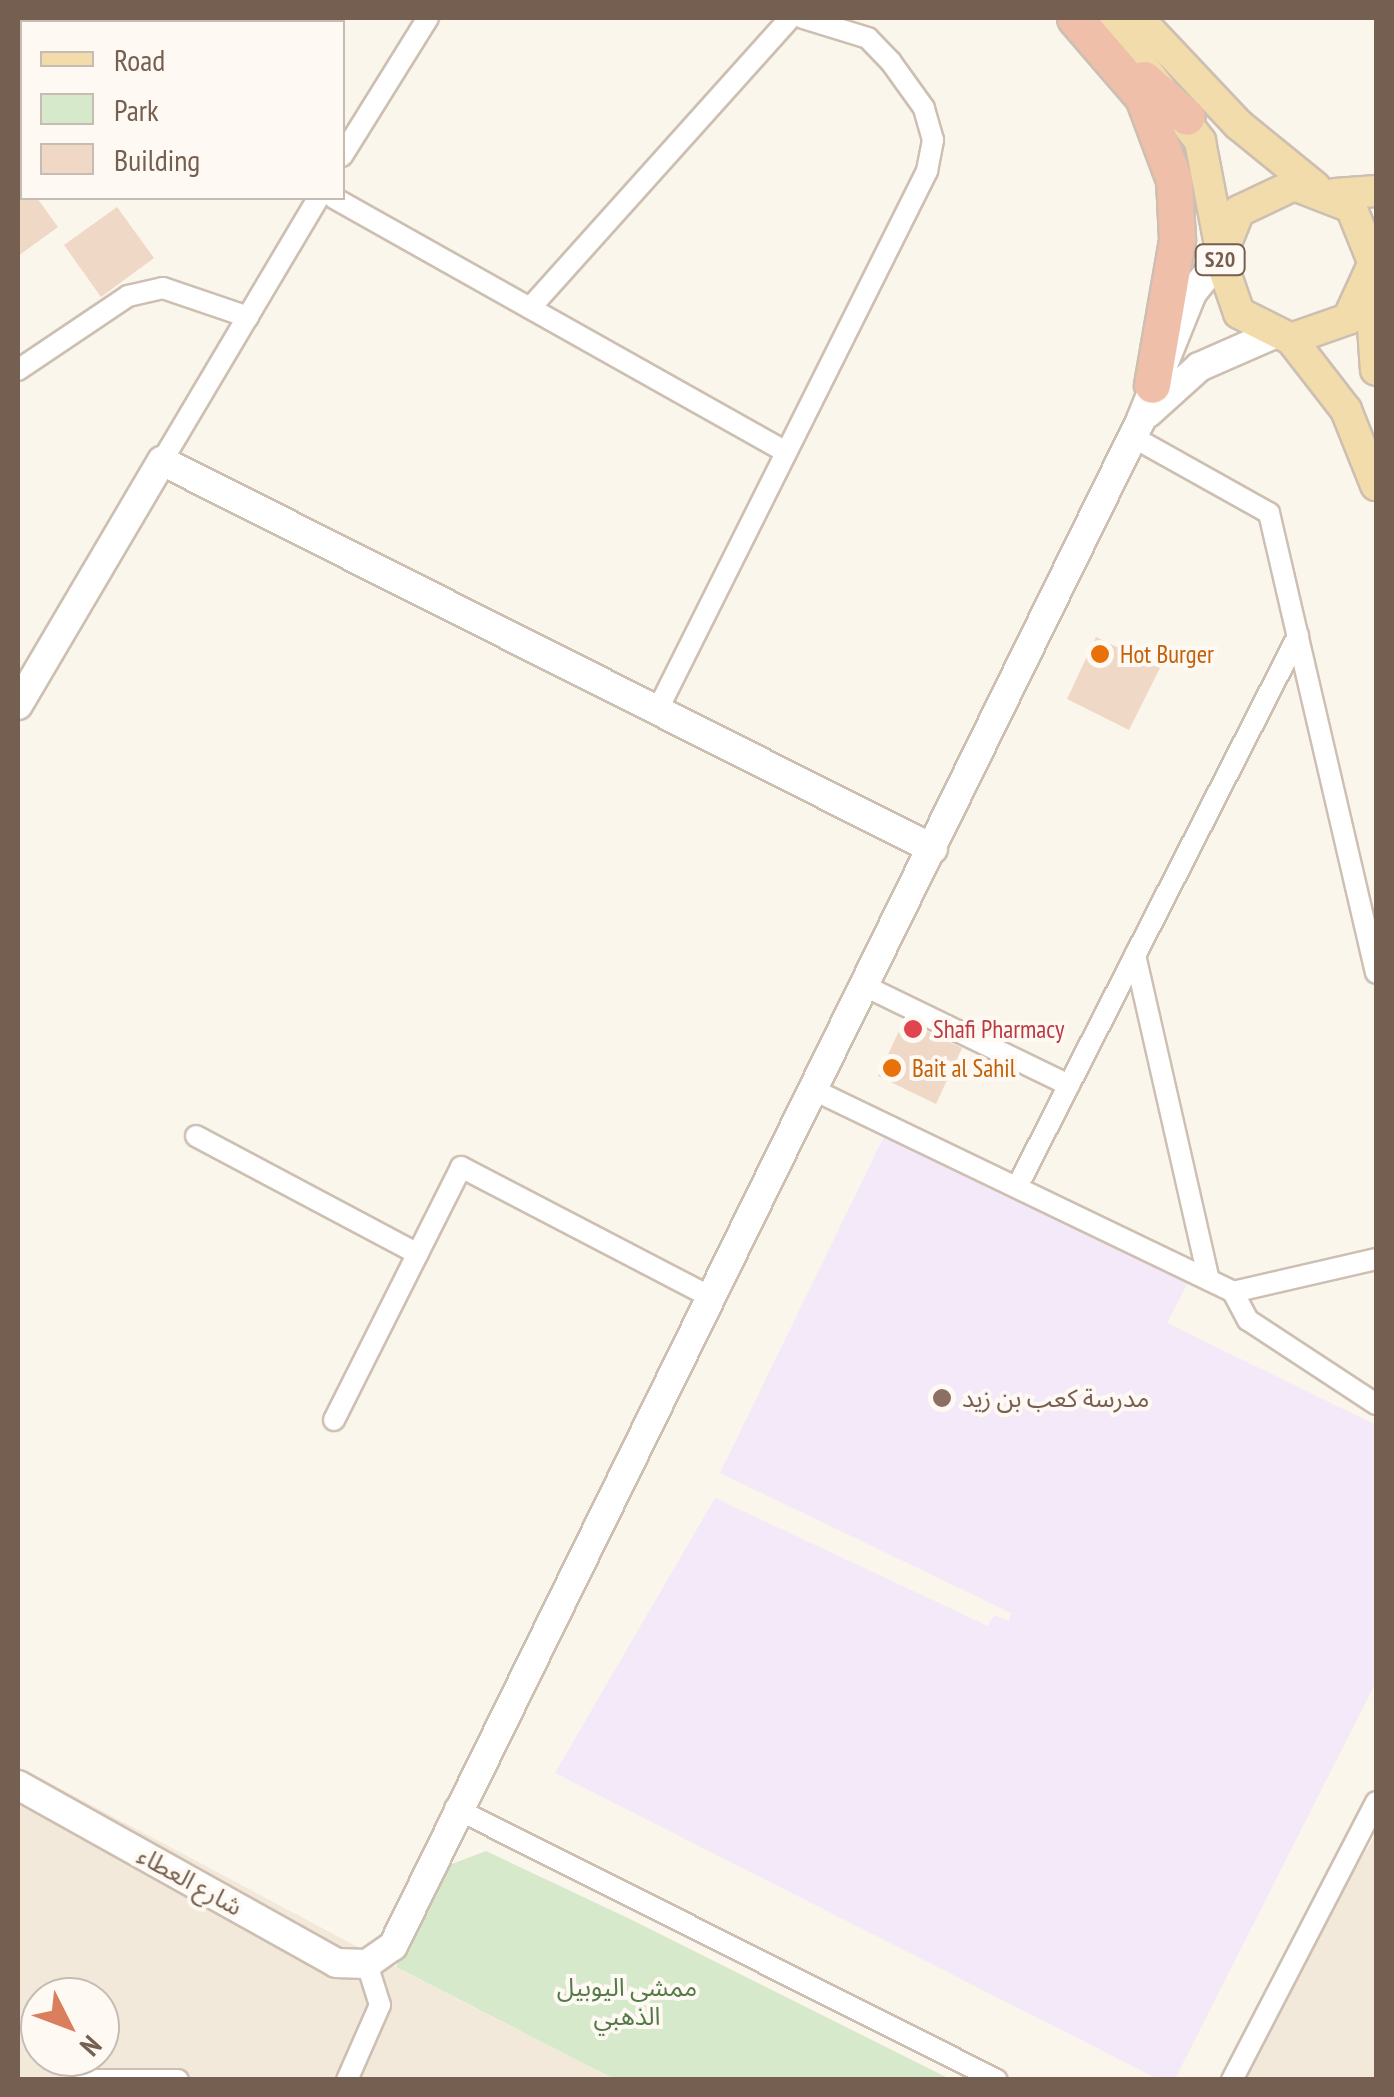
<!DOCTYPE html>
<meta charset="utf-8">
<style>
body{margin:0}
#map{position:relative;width:1394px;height:2097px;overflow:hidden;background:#fbf6ec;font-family:"PT Sans Narrow","Noto Sans Arabic",sans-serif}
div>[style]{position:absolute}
.residential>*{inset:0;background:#f3e9db}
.education>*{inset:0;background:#f3e9f8}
.green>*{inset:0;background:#d6e9cb}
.building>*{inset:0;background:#efd8c6}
.roads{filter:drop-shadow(2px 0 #cdbfb2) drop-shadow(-2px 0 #cdbfb2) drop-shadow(0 2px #cdbfb2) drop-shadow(0 -2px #cdbfb2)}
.street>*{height:20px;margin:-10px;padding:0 10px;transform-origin:10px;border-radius:10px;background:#fff}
.secondary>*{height:28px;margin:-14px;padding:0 14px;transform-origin:14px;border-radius:14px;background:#fff}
.primary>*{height:30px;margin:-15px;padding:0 15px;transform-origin:15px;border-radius:15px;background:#f3dcab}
.highway>*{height:35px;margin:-17.5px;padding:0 17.5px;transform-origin:17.5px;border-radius:17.5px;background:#f0bfa9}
.dots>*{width:28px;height:28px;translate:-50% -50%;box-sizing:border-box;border:5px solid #fefaf3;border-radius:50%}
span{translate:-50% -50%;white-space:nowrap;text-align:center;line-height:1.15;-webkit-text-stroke:8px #fefaf3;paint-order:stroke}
.shield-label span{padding:2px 8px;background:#fefaf3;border:2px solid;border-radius:8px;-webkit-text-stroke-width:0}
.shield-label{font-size:22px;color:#755f50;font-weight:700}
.food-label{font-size:25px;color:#c56008}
.left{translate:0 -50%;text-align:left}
.health-label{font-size:25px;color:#be3a42}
.education-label{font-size:25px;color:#785e54}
.street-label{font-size:25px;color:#755f50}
.park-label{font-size:25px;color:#547a49}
.frame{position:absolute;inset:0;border:20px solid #755f50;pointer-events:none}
.legend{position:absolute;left:20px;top:20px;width:325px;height:180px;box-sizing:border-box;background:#fefaf3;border:2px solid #c7bcb2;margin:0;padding:12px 18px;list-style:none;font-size:30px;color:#755f50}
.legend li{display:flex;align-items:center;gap:20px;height:50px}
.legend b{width:50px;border:2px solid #c7bcb2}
.north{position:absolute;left:20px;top:1977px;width:100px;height:100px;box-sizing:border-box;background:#fefaf3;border:2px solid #c7bcb2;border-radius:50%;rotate:132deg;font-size:28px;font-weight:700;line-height:40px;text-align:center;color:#755f50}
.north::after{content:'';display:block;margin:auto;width:35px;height:45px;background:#da7f5d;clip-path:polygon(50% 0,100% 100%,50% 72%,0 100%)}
</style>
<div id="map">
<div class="residential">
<div style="clip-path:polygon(evenodd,18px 1766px,403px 1971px,614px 2079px,18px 2079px,18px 1766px,40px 1997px,100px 1997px,100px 2057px,40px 2057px,40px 1997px)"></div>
<div style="clip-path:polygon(1376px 1834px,1376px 2079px,1230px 2079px)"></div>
</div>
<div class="education">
<div style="clip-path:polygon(890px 1124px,1188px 1282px,1167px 1323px,1376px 1425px,1376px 1682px,1175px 2079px,1158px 2079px,555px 1773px,715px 1498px,988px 1626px,994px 1615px,1009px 1621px,1011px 1613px,720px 1473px)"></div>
</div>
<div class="green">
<div style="clip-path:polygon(486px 1851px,632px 1920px,950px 2079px,614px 2079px,396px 1967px,444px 1867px)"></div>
</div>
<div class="building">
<div style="clip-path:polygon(18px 198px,37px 198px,58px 227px,18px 256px)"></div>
<div style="clip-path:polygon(117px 207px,154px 258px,101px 297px,64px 245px)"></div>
<div style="clip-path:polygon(1096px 637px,1160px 668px,1129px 730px,1067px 699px)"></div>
<div style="clip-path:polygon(904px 1020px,962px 1048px,936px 1104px,878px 1076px)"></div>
</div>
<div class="roads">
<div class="street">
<div style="left:185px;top:18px;width:9px;rotate:27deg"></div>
<div style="left:84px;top:22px;width:8px;rotate:-30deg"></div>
<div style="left:18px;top:71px;width:5px;rotate:-37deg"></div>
<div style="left:342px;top:156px;width:163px;rotate:-58.1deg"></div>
<div style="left:334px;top:198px;width:518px;rotate:29.33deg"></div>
<div style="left:530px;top:308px;width:389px;rotate:-48.1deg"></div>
<div style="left:18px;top:370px;width:133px;rotate:-33.9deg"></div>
<div style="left:128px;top:296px;width:36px;rotate:-13deg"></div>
<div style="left:163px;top:288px;width:90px;rotate:18.8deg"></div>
<div style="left:1133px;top:437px;width:156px;rotate:29.2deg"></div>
<div style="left:1269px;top:513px;width:472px;rotate:76.9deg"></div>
<div style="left:162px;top:461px;width:306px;rotate:-59.3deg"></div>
<div style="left:658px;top:709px;width:602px;rotate:-63.43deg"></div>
<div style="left:927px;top:171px;width:32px;rotate:-79deg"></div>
<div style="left:933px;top:140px;width:33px;rotate:-106deg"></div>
<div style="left:924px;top:108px;width:57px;rotate:-125.7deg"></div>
<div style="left:891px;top:62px;width:33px;rotate:-134deg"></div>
<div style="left:868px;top:38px;width:68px;rotate:-162.9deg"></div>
<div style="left:1135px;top:955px;width:333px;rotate:77.2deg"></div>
<div style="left:863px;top:985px;width:229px;rotate:25.9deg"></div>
<div style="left:810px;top:1088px;width:470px;rotate:25.7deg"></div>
<div style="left:1233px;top:1292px;width:147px;rotate:-13deg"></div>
<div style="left:196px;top:1136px;width:251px;rotate:28deg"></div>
<div style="left:1017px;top:1187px;width:619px;rotate:-62.98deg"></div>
<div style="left:1233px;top:1292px;width:32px;rotate:62deg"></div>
<div style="left:1248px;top:1320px;width:153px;rotate:33.3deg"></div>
<div style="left:334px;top:1420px;width:283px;rotate:-63.3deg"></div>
<div style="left:461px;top:1167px;width:275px;rotate:27.5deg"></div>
<div style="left:455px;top:1808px;width:606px;rotate:26.65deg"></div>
<div style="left:85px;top:2080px;width:93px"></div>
<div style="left:347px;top:2080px;width:82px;rotate:-66.3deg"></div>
<div style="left:380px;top:2005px;width:43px;rotate:-107.6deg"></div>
<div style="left:1232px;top:2080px;width:313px;rotate:-62.6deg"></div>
</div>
<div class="secondary">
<div style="left:1148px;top:413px;width:69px;rotate:-42deg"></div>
<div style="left:1199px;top:367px;width:80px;rotate:-23.7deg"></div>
<div style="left:18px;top:705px;width:283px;rotate:-59.5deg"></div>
<div style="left:162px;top:461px;width:863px;rotate:26.71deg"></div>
<div style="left:18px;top:1785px;width:364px;rotate:29.2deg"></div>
<div style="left:336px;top:1963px;width:31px;rotate:2deg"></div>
<div style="left:367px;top:1964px;width:32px;rotate:-35deg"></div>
<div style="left:393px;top:1946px;width:1697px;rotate:-63.89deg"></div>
<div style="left:1140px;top:422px;width:139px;rotate:-68deg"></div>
<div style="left:1192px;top:293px;width:45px;rotate:-51.3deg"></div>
</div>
<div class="primary">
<div style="left:1106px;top:18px;width:155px;rotate:52.6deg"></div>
<div style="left:1200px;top:141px;width:106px;rotate:79.1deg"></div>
<div style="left:1138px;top:18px;width:147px;rotate:46.7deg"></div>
<div style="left:1239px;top:125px;width:98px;rotate:39.2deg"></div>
<div style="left:1335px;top:194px;width:41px;rotate:-4.2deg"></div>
<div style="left:1374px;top:264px;width:61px;rotate:-112deg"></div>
<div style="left:1351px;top:207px;width:61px;rotate:-158.9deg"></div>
<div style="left:1294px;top:185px;width:61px;rotate:154.7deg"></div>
<div style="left:1239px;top:211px;width:51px;rotate:112deg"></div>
<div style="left:1220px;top:258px;width:58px;rotate:70.9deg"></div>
<div style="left:1239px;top:313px;width:58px;rotate:26.6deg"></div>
<div style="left:1291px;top:339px;width:60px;rotate:-19.3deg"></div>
<div style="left:1348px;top:319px;width:67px;rotate:-65.3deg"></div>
<div style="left:1370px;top:285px;width:85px;rotate:86deg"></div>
<div style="left:1291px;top:339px;width:90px;rotate:52.2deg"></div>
<div style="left:1346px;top:410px;width:81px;rotate:68.2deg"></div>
</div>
<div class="highway">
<div style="left:1075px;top:18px;width:104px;rotate:49.3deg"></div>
<div style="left:1143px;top:97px;width:89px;rotate:69.5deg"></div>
<div style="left:1174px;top:180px;width:60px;rotate:87.1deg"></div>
<div style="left:1177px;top:240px;width:147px;rotate:99.8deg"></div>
<div style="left:1144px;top:79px;width:57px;rotate:41.5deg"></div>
</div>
</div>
<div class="dots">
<div style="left:1100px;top:654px;background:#e8710a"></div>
<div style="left:913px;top:1029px;background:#e0444e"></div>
<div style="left:892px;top:1068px;background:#e8710a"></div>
<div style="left:942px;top:1398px;background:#8d6e63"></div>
</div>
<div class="shield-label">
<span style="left:1220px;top:260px">S20</span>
</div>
<div class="food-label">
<span class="left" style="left:1120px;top:654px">Hot Burger</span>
<span class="left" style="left:912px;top:1068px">Bait al Sahil</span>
</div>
<div class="health-label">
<span class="left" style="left:933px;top:1029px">Shafi Pharmacy</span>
</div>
<div class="education-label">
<span class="left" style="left:962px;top:1398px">مدرسة كعب بن زيد</span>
</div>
<div class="street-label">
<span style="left:190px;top:1881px;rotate:29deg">شارع العطاء</span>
</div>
<div class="park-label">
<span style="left:627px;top:2002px">ممشى اليوبيل<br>الذهبي</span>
</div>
<div class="frame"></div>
<ul class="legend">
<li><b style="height:12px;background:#f3dcab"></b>Road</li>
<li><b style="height:28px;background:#d6e9cb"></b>Park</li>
<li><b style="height:28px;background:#efd8c6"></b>Building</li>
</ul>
<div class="north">N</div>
</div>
